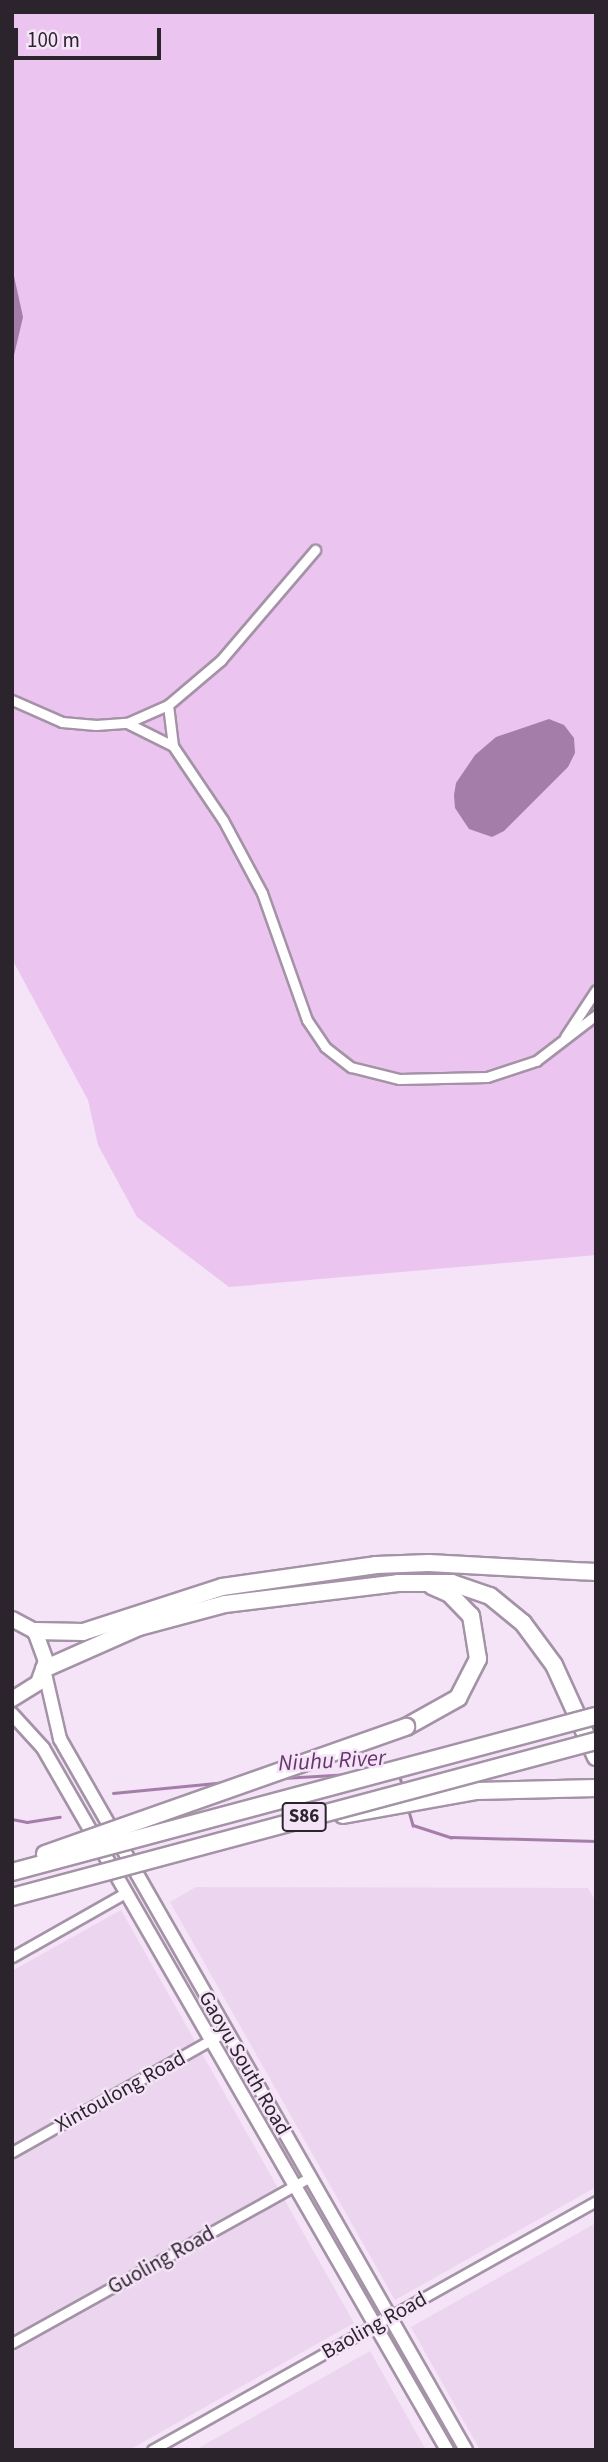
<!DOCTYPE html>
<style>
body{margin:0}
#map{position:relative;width:608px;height:2462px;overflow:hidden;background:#f5e3f7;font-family:"Source Sans 3",sans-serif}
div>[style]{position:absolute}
.built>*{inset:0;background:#ecd5ef}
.green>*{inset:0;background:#ebc4f0}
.water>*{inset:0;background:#a47ea9}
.stream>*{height:2.5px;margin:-1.25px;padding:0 1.25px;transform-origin:1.25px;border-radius:1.25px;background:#a47ea9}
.roads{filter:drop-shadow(2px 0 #a493a6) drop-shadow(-2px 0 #a493a6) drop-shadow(0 2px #a493a6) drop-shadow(0 -2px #a493a6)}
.street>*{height:9px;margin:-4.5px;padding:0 4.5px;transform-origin:4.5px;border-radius:4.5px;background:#fff}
.secondary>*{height:12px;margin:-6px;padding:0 6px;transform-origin:6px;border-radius:6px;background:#fff}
.primary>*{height:14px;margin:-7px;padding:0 7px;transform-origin:7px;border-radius:7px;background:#fff}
.highway>*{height:16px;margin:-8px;padding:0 8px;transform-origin:8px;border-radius:8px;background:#fff}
.bridges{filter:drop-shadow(2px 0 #a493a6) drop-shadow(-2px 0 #a493a6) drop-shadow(0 2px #a493a6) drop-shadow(0 -2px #a493a6)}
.highway-bridge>*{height:16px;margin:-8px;padding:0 8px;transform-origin:8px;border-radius:8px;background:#fff}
span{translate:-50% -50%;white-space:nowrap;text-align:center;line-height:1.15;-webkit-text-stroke:5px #f5e3f7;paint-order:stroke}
.shield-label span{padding:2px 5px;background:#f5e3f7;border:2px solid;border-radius:5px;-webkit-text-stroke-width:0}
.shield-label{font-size:19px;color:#2b242c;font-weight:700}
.street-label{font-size:21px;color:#2b242c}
.water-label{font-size:23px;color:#67356e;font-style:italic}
.frame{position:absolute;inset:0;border:14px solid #2b242c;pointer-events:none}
.scale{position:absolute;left:14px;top:28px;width:147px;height:32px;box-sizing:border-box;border:4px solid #2b242c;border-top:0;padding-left:9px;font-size:21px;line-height:24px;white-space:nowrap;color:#2b242c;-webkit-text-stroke:5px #f5e3f7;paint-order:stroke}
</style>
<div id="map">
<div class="built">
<div style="clip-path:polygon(196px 1887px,588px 1888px,596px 1902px,596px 2187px,395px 2300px,170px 1902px)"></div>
<div style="clip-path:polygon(121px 1910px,354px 2323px,129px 2450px,12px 2450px,12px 1971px)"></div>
<div style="clip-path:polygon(596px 2223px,596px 2450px,480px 2450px,411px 2327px)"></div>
<div style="clip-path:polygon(370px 2351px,426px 2450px,195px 2450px)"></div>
</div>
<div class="green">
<div style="clip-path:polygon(12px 12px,596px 12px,596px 1255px,229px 1287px,137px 1217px,98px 1145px,88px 1100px,12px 959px)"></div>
</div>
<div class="water">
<div style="clip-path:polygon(12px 267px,23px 317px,12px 364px)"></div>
<div style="clip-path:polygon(549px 719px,564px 725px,574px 738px,575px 753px,568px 767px,504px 831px,492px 837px,469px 829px,455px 808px,454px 795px,456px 783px,475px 755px,496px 737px)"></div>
</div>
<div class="stream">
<div style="left:399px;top:1774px;width:14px;rotate:73deg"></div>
<div style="left:283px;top:1778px;width:67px;rotate:-3.4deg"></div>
<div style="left:113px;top:1793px;width:116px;rotate:-5.5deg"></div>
<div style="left:409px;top:1811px;width:15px;rotate:74deg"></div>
<div style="left:413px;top:1825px;width:40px;rotate:18deg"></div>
<div style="left:451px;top:1837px;width:145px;rotate:1.6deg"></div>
<div style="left:12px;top:1819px;width:15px;rotate:11deg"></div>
<div style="left:27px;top:1822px;width:33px;rotate:-9deg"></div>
</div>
<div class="roads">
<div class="street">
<div style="left:12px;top:700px;width:55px;rotate:23.7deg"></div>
<div style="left:62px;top:722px;width:34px;rotate:5deg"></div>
<div style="left:96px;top:725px;width:31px;rotate:-4deg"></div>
<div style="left:127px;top:723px;width:45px;rotate:-23.7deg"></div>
<div style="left:168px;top:705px;width:70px;rotate:-40.3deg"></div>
<div style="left:221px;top:660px;width:145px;rotate:-49.5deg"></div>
<div style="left:168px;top:705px;width:41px;rotate:83deg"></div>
<div style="left:127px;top:723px;width:51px;rotate:26.6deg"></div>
<div style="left:173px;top:746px;width:89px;rotate:56deg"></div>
<div style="left:223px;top:820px;width:83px;rotate:61.9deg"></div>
<div style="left:262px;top:893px;width:135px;rotate:70.5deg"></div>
<div style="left:307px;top:1020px;width:32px;rotate:56deg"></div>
<div style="left:325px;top:1047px;width:33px;rotate:38deg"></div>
<div style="left:351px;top:1067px;width:49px;rotate:14deg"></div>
<div style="left:399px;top:1079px;width:88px;rotate:-1.3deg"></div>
<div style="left:487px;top:1077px;width:52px;rotate:-18.1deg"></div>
<div style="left:536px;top:1061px;width:76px;rotate:-37.5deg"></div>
<div style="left:565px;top:1037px;width:56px;rotate:-56.6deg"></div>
<div style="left:12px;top:1957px;width:130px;rotate:-29.5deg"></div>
<div style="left:12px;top:2152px;width:247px;rotate:-29.4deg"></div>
<div style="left:12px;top:2343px;width:341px;rotate:-29.1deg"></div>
<div style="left:152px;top:2450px;width:509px;rotate:-29.28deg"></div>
</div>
<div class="secondary">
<div style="left:44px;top:1669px;width:72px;rotate:77.1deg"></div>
<div style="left:60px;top:1739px;width:819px;rotate:60.27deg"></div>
<div style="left:12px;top:1714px;width:46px;rotate:47.6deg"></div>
<div style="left:43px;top:1748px;width:810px;rotate:60.08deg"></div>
</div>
<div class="primary">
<div style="left:12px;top:1619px;width:26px;rotate:28deg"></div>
<div style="left:35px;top:1631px;width:32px;rotate:70deg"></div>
<div style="left:46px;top:1661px;width:23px;rotate:110deg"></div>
<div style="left:38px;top:1683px;width:31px;rotate:148deg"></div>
</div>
<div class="highway">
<div style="left:35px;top:1631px;width:48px;rotate:1.2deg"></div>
<div style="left:83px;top:1632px;width:146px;rotate:-17.9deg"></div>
<div style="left:222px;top:1587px;width:156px;rotate:-8.1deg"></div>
<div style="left:376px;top:1565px;width:53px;rotate:-2.2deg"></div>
<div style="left:429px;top:1563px;width:167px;rotate:3.1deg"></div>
<div style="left:44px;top:1669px;width:104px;rotate:-23.9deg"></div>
<div style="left:139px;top:1627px;width:89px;rotate:-15deg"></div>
<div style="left:225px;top:1604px;width:174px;rotate:-6.9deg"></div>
<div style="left:398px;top:1583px;width:54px"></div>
<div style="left:452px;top:1583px;width:40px;rotate:18.9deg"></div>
<div style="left:490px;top:1596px;width:43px;rotate:39.3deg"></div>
<div style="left:523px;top:1623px;width:52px;rotate:53.6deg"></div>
<div style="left:554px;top:1665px;width:101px;rotate:65.5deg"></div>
<div style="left:406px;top:1727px;width:60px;rotate:-29.1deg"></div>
<div style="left:458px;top:1698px;width:44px;rotate:-62.9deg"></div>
<div style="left:478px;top:1659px;width:44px;rotate:-99.2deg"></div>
<div style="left:471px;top:1616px;width:30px;rotate:-134deg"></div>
<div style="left:450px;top:1594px;width:20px;rotate:-156deg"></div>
<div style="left:343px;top:1815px;width:136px;rotate:-10.2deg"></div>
<div style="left:477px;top:1791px;width:119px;rotate:-1.4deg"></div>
</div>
</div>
<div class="bridges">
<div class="highway-bridge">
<div style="left:45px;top:1854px;width:383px;rotate:-19.4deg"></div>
<div style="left:12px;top:1872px;width:604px;rotate:-14.96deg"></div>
<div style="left:12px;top:1897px;width:604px;rotate:-14.96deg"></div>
</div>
</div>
<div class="shield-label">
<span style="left:304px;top:1817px">S86</span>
</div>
<div class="street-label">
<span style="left:245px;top:2063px;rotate:60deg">Gaoyu South Road</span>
<span style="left:120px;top:2091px;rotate:-29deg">Xintoulong Road</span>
<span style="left:161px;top:2260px;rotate:-29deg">Guoling Road</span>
<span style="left:374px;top:2325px;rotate:-29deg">Baoling Road</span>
</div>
<div class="water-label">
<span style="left:332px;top:1761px;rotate:-3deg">Niuhu River</span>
</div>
<div class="frame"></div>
<div class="scale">100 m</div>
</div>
